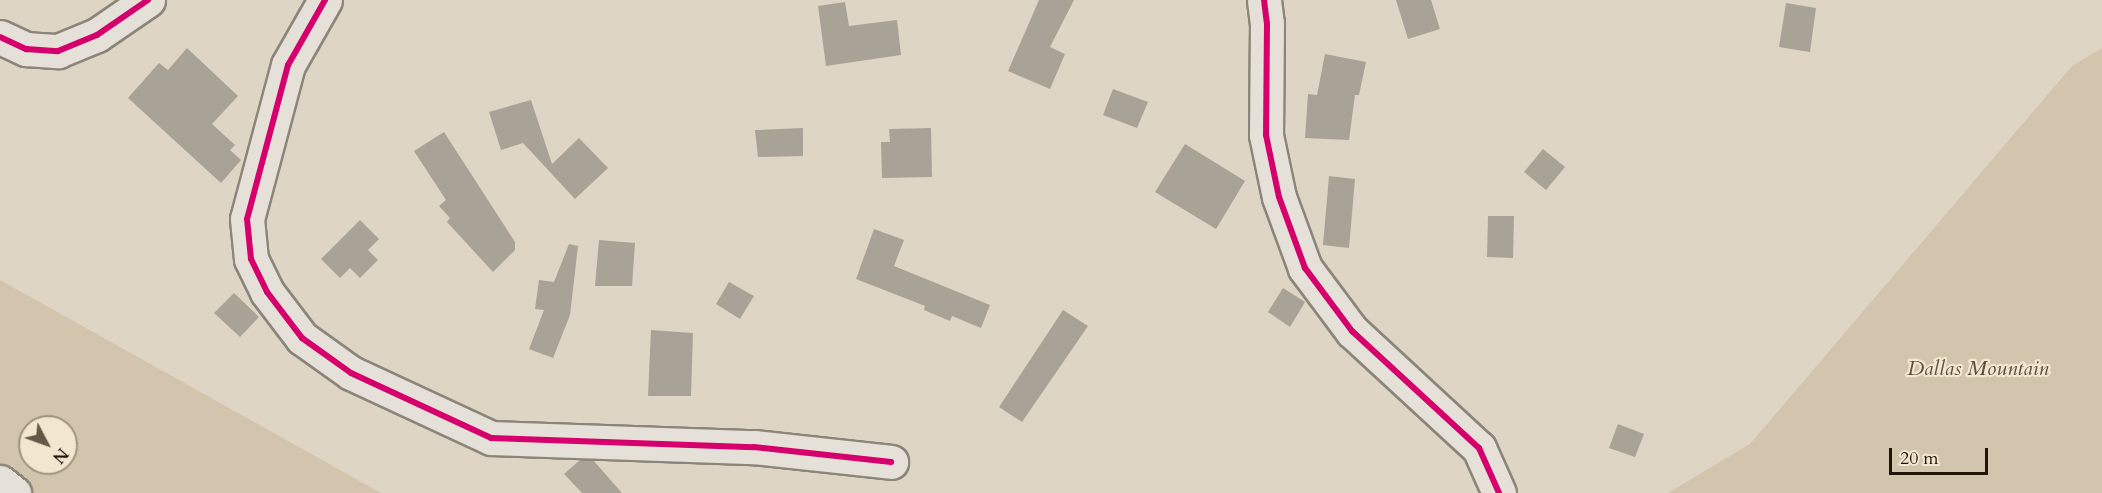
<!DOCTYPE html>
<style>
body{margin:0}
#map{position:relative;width:2102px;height:493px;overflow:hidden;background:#dfd5c4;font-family:Cardo,serif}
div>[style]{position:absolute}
.green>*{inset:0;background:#d3c4ad}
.building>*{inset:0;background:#a9a296}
.roads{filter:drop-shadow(2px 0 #8c857a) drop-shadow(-2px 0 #8c857a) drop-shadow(0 2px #8c857a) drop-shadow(0 -2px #8c857a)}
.minor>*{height:33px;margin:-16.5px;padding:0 16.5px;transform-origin:16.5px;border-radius:16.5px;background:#e6e1d8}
.cycleway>*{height:6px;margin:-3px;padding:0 3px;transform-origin:3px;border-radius:3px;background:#d6006c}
span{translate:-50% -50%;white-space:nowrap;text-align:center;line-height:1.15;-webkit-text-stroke:4.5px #f2e6d1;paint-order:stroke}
.park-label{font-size:21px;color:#5c4e3a;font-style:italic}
.north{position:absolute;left:18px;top:415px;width:60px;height:60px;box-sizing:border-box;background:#f2e6d1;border:2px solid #9e9280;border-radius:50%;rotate:131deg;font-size:16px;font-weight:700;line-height:24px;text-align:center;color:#211507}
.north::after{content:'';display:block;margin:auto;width:21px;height:27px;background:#645849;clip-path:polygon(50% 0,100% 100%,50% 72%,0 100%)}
.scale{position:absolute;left:1889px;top:448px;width:99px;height:27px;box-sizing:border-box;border:3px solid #211507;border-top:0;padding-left:8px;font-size:18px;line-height:21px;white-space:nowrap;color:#211507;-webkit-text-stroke:4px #f2e6d1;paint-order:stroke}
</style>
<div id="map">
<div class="green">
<div style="clip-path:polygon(2102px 48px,2102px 493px,1668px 493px,1750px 444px,2072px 66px)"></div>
<div style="clip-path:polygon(evenodd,0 280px,381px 493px,0 493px,0 280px,30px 427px,66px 427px,66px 463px,30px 463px,30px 427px)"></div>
</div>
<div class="building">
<div style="clip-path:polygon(1039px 0,1074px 0,1050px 47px,1065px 54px,1050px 89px,1008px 71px)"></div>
<div style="clip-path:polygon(1396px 0,1431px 0,1440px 29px,1408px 39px)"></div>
<div style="clip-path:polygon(845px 2px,849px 26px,897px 20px,901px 55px,826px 66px,818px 6px)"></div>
<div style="clip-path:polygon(1786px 3px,1816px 8px,1810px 52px,1779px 47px)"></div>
<div style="clip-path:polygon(187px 48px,238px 96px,212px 124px,235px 145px,230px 150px,241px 160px,221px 183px,128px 98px,159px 63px,168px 70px)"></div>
<div style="clip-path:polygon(1325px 54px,1366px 62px,1359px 95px,1355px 95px,1349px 140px,1305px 138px,1308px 94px,1317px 95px)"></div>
<div style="clip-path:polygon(1113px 89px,1148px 102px,1137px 128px,1103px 115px)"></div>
<div style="clip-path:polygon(531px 100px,552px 164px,579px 138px,608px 168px,575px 199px,523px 143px,501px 150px,489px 112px)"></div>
<div style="clip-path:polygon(803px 128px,803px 156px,758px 157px,755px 130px)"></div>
<div style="clip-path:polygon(931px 128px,932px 177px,882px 178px,881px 142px,890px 142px,889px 129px)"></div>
<div style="clip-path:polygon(444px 132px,515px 242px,515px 250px,493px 272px,447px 222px,450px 218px,439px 206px,446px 200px,414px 151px)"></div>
<div style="clip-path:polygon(1185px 144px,1245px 181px,1216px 229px,1155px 192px)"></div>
<div style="clip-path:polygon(1543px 149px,1565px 167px,1546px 190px,1524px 172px)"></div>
<div style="clip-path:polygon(1329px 176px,1355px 179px,1349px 248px,1323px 245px)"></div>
<div style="clip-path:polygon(1488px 216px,1514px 216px,1513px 258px,1487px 257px)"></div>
<div style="clip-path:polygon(360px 220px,379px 239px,368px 250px,378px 260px,360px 278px,350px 268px,340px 278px,321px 259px)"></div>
<div style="clip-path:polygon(874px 229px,904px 240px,894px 266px,990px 305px,981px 328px,952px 316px,950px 321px,924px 310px,925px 306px,856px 279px)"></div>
<div style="clip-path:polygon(599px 240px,635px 243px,632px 286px,595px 286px)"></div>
<div style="clip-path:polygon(569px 244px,578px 246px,570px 315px,553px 358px,529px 349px,544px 310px,535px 309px,539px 280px,554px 282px)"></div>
<div style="clip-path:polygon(729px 282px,754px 296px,740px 319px,716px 304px)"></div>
<div style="clip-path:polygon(1283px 288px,1305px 302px,1290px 327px,1268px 312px)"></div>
<div style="clip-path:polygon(234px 293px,259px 317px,240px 337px,214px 313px)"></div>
<div style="clip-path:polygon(1063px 310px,1088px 326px,1022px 422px,999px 407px)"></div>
<div style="clip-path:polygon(651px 330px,693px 333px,691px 396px,648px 396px)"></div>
<div style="clip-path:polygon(1618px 424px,1644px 434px,1635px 457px,1609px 448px)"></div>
<div style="clip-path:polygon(580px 460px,593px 460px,622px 493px,582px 493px,564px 474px)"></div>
</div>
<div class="roads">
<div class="minor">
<div style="left:325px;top:0;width:75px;rotate:119.6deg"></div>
<div style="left:288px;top:65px;width:159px;rotate:104.9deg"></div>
<div style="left:247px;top:219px;width:40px;rotate:84.3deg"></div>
<div style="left:251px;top:259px;width:37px;rotate:64deg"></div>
<div style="left:267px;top:292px;width:58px;rotate:52.7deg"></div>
<div style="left:302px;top:338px;width:60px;rotate:35.5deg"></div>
<div style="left:351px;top:373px;width:154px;rotate:24.9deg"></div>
<div style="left:491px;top:438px;width:263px;rotate:2deg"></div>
<div style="left:754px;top:447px;width:138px;rotate:6.2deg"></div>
<div style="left:1264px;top:0;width:23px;rotate:83deg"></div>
<div style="left:1267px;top:23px;width:112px;rotate:90.5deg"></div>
<div style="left:1266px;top:135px;width:63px;rotate:78.2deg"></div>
<div style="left:1279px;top:197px;width:76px;rotate:69.9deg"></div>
<div style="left:1305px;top:268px;width:79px;rotate:53.3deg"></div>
<div style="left:1352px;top:331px;width:173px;rotate:42.7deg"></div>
<div style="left:1479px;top:448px;width:49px;rotate:66deg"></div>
<div style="left:0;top:37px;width:29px;rotate:25deg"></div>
<div style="left:26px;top:49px;width:32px;rotate:4deg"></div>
<div style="left:58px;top:51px;width:42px;rotate:-22.3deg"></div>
<div style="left:97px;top:35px;width:62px;rotate:-34.5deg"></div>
<div style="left:0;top:482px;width:18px;rotate:38deg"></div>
</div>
</div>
<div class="cycleway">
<div style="left:325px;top:0;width:75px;rotate:119.6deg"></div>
<div style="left:288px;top:65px;width:159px;rotate:104.9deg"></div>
<div style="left:247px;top:219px;width:40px;rotate:84.3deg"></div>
<div style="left:251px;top:259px;width:37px;rotate:64deg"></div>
<div style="left:267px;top:292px;width:58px;rotate:52.7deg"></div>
<div style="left:302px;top:338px;width:60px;rotate:35.5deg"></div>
<div style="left:351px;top:373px;width:154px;rotate:24.9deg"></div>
<div style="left:491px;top:438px;width:263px;rotate:2deg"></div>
<div style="left:754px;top:447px;width:138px;rotate:6.2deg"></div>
<div style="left:1264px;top:0;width:23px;rotate:83deg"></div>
<div style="left:1267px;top:23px;width:112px;rotate:90.5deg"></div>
<div style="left:1266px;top:135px;width:63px;rotate:78.2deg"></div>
<div style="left:1279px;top:197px;width:76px;rotate:69.9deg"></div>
<div style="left:1305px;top:268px;width:79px;rotate:53.3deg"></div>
<div style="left:1352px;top:331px;width:173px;rotate:42.7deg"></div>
<div style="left:1479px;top:448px;width:49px;rotate:66deg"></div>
<div style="left:0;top:37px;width:29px;rotate:25deg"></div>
<div style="left:26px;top:49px;width:32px;rotate:4deg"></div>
<div style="left:58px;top:51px;width:42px;rotate:-22.3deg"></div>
<div style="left:97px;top:35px;width:62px;rotate:-34.5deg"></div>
</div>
<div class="park-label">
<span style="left:1978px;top:369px">Dallas Mountain</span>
</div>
<div class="north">N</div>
<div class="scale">20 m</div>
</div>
